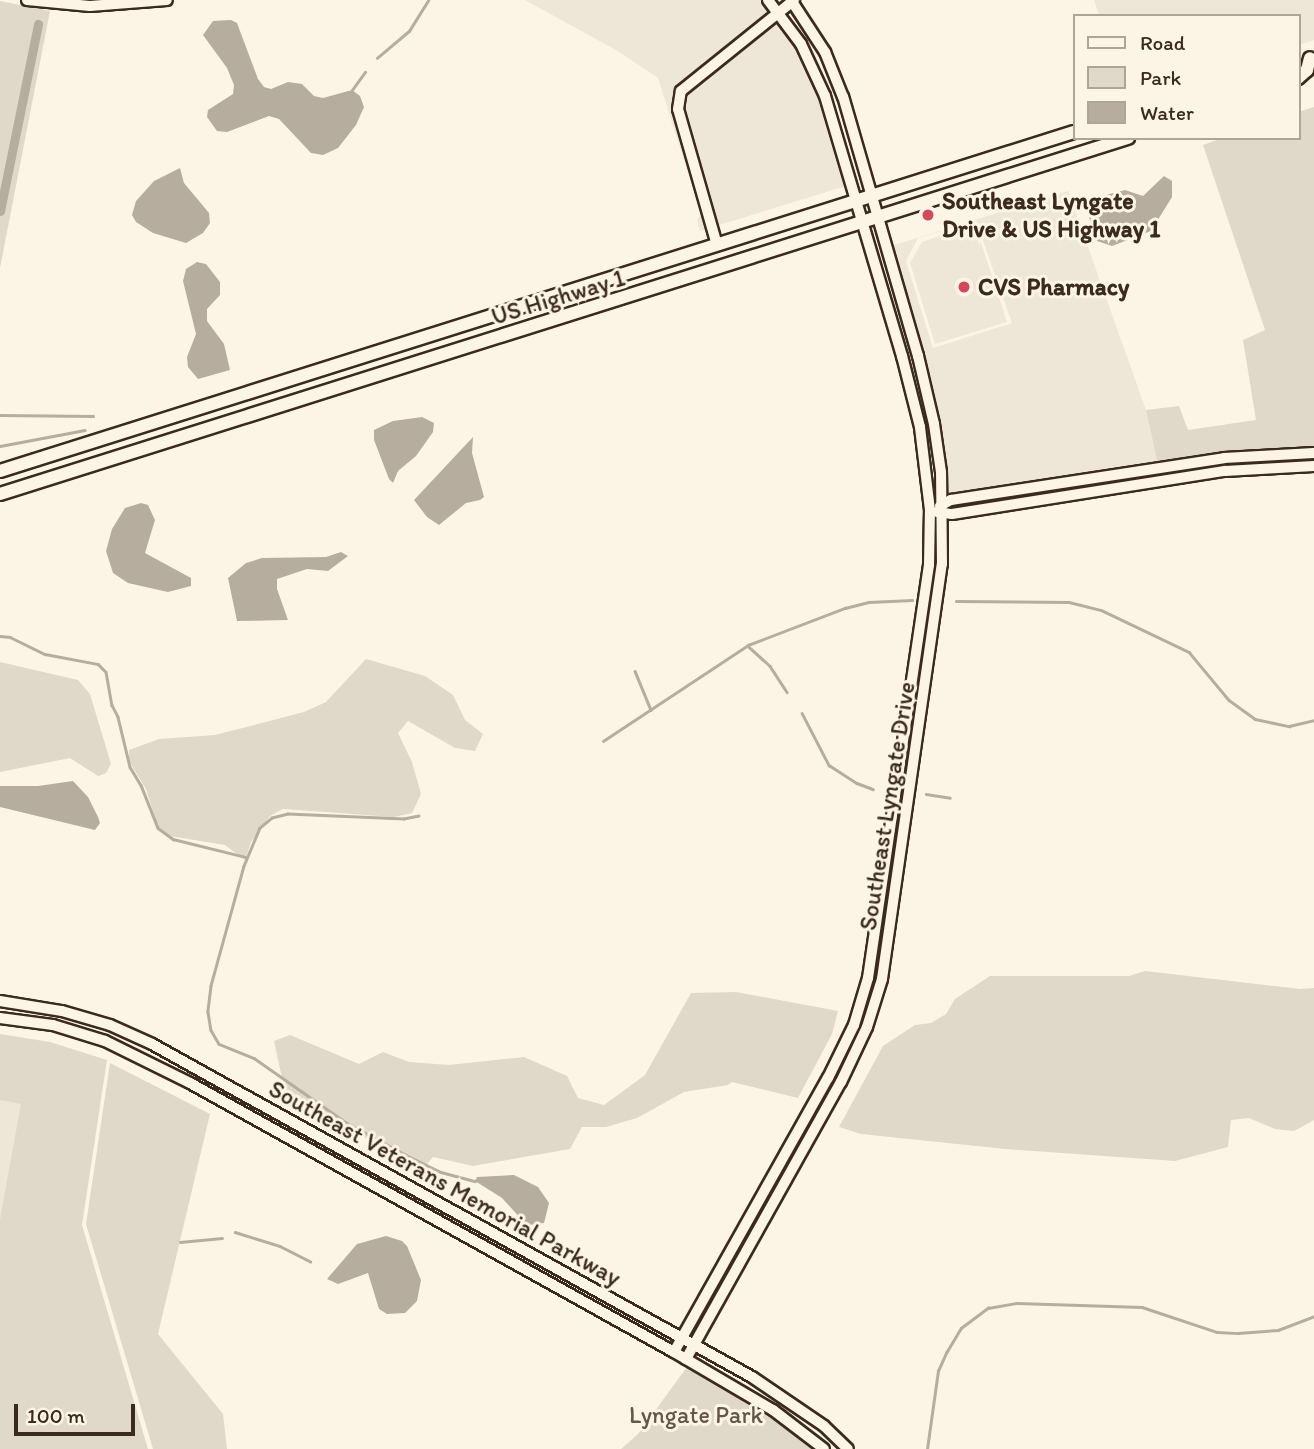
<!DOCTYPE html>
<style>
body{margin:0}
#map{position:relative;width:1314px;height:1449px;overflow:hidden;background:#fcf5e5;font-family:Itim,sans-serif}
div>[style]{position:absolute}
.built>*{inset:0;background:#eee6d6}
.green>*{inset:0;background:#e0d8c8}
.water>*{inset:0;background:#b7ad9e}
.stream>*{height:2.5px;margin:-1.25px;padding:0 1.25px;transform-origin:1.25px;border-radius:1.25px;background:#b7ad9e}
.canal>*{height:9px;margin:-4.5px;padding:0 4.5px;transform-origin:4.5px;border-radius:4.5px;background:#b7ad9e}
.roads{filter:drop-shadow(2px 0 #3b2a1e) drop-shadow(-2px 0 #3b2a1e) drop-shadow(0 2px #3b2a1e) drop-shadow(0 -2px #3b2a1e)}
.tertiary>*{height:10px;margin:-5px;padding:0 5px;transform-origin:5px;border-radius:5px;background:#fcf5e5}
.secondary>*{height:10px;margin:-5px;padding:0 5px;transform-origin:5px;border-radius:5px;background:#fcf5e5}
.primary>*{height:12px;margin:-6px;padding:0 6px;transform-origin:6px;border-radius:6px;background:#fcf5e5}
.dots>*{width:19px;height:19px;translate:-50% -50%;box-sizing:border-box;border:4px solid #fcf5e5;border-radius:50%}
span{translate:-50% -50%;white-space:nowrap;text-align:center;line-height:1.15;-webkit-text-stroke:6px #fcf5e5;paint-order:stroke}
.poi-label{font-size:24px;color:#3b2a1e;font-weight:700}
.left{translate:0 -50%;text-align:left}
.street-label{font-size:24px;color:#3b2a1e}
.park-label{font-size:24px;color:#645648}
.legend{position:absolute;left:1073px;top:14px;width:228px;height:126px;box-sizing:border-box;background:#fcf5e5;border:2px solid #afa495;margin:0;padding:9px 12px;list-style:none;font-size:21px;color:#3b2a1e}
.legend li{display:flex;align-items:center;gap:14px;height:35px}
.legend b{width:35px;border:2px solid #afa495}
.scale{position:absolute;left:14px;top:1404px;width:121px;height:32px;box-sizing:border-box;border:4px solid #3b2a1e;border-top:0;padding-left:9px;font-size:21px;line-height:24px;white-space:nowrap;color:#3b2a1e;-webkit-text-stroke:5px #fcf5e5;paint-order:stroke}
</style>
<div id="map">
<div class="built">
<div style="clip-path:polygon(525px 0,762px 0,772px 11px,676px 91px,673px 110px,708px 229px,700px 231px,697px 220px,701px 214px,658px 78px,616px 50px)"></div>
<div style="clip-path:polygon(1094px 0,1314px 0,1314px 40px,1298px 45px,1298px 16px,1099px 16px)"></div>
<div style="clip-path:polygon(778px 18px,797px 46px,820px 97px,846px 186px,716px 226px,683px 109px,685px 94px)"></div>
<div style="clip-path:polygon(evenodd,1068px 191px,1146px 410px,1158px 465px,947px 498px,939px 423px,891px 246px,1068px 191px,976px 221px,1012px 323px,933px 348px,906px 261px,918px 238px,976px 221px)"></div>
<div style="clip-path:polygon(975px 224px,1007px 322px,935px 344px,910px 263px,922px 242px)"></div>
<div style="clip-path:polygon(0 1100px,22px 1104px,0 1219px)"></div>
</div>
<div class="green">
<div style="clip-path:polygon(0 1px,50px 11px,0 268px)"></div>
<div style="clip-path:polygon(1314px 107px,1314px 449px,1223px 454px,1158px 465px,1146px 410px,1179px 406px,1188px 430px,1256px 420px,1243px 340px,1265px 330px,1203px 145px,1222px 138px,1298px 138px,1298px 112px)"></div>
<div style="clip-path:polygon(366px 659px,425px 676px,453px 695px,465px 720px,483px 734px,475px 751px,455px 748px,408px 721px,398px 733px,412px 762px,421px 794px,412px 813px,394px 817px,283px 809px,270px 816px,251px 842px,245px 860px,225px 845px,170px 836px,159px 831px,146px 789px,129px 761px,129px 750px,159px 739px,215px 735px,304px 712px,326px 702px)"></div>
<div style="clip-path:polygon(0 662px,78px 680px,90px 694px,111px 764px,106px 773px,98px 776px,70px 758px,0 772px)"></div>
<div style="clip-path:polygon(1145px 971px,1300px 989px,1314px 988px,1314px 1120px,1294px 1131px,1275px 1129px,1249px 1118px,1231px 1120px,1228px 1147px,1175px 1161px,1005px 1149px,861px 1134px,839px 1127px,883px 1046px,915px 1025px,931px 1023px,946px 1014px,955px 999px,990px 976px,1129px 976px)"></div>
<div style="clip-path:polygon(736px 992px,838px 1011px,832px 1034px,798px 1098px,732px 1082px,728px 1085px,684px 1092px,637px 1118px,606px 1127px,582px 1127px,570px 1149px,473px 1166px,433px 1157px,422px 1170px,285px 1092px,274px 1041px,290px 1035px,359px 1064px,383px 1052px,409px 1062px,449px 1065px,524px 1057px,567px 1076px,578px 1098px,604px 1105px,645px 1075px,691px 993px)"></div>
<div style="clip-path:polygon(0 1034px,50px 1042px,107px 1060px,82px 1225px,148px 1449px,0 1449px,0 1219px,21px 1104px,0 1100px)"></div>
<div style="clip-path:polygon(110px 1063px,210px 1114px,158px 1334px,223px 1414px,227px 1449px,153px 1449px,86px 1224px)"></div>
<div style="clip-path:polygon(687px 1367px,783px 1425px,811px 1449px,621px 1449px,638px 1434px)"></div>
</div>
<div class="water">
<div style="clip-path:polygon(231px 20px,237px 23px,258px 79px,264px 87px,271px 89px,288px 82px,302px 84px,314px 96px,323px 98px,352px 90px,360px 96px,364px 107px,356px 125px,338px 148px,323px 155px,311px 153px,279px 119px,269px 116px,227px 132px,217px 131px,207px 117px,208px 110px,233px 94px,234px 85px,227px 68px,203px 35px,213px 21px)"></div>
<div style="clip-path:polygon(180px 168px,184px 183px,209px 213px,210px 223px,203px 233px,186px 243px,153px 233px,136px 222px,132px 215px,136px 201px,154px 181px)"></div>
<div style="clip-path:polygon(1164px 176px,1172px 181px,1172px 197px,1151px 231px,1112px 246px,1097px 241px,1085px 205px,1087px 200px,1125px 190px,1143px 196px)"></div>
<div style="clip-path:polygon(197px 262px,206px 264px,220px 282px,220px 295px,207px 309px,207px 321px,224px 344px,230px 370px,198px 379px,188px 367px,187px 357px,196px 334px,183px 281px,186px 269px)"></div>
<div style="clip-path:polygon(422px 417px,434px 423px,433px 432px,416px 456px,398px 471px,393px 483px,389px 479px,374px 440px,374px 430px,393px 421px)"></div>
<div style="clip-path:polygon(473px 437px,472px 453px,484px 497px,480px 500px,466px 503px,439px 525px,427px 517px,414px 500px)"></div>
<div style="clip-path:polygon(141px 503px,148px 505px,155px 520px,145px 553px,191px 578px,191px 586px,168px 592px,128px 583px,113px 573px,106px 551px,112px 529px,125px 508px)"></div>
<div style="clip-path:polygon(341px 552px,348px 556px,328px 571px,307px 569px,277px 579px,277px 589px,288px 620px,237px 621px,228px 578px,246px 563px,262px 558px,326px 557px)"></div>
<div style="clip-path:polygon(73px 781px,88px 797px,98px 817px,100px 823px,95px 830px,0 807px,0 786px,38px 786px)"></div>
<div style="clip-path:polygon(514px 1175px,538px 1187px,549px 1203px,544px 1223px,530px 1225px,523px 1221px,502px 1198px,475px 1181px,477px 1177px)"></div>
<div style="clip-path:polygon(386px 1236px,402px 1241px,407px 1246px,421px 1280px,417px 1301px,405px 1313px,387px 1314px,379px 1309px,368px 1273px,338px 1284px,327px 1279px,357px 1244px)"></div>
</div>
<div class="stream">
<div style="left:377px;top:58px;width:42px;rotate:-40.2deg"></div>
<div style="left:409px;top:31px;width:36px;rotate:-58deg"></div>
<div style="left:352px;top:90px;width:22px;rotate:-54deg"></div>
<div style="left:0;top:415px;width:93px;rotate:0.6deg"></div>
<div style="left:0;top:446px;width:86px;rotate:-10.7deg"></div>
<div style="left:956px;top:601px;width:113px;rotate:0.5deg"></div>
<div style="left:1069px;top:602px;width:33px;rotate:14deg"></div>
<div style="left:1101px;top:610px;width:98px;rotate:25.5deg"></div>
<div style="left:1189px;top:652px;width:62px;rotate:50.2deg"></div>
<div style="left:1229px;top:700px;width:32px;rotate:36deg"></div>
<div style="left:1255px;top:719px;width:35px;rotate:12deg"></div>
<div style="left:1289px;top:726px;width:26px;rotate:-13deg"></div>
<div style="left:0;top:636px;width:10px;rotate:6deg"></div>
<div style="left:10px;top:637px;width:39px;rotate:26deg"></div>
<div style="left:45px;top:654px;width:54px;rotate:10.7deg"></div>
<div style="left:98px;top:664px;width:11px;rotate:45deg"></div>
<div style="left:106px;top:672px;width:34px;rotate:80deg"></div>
<div style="left:112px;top:705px;width:13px;rotate:63deg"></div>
<div style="left:118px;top:717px;width:51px;rotate:76.5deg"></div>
<div style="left:130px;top:767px;width:21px;rotate:59deg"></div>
<div style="left:141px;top:785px;width:46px;rotate:68.4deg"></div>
<div style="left:158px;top:828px;width:19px;rotate:36deg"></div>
<div style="left:173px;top:839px;width:75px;rotate:13.9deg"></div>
<div style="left:749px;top:647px;width:28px;rotate:42deg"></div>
<div style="left:770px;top:666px;width:31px;rotate:57deg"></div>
<div style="left:635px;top:671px;width:42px;rotate:67.7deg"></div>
<div style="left:802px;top:713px;width:59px;rotate:62.6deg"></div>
<div style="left:829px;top:765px;width:33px;rotate:33deg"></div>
<div style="left:857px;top:783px;width:17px;rotate:21deg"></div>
<div style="left:603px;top:741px;width:174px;rotate:-33.5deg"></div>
<div style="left:748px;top:645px;width:104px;rotate:-20.9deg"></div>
<div style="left:845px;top:608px;width:25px;rotate:-14deg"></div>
<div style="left:869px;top:602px;width:43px;rotate:-2.7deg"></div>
<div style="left:926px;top:794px;width:24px;rotate:9deg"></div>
<div style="left:419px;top:816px;width:15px;rotate:169deg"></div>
<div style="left:404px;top:819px;width:116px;rotate:-177.5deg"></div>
<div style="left:288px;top:814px;width:16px;rotate:166deg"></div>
<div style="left:272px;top:818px;width:16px;rotate:140deg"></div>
<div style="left:260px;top:828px;width:41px;rotate:112.8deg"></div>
<div style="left:244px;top:866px;width:124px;rotate:105.4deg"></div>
<div style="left:211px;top:986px;width:26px;rotate:97deg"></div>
<div style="left:208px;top:1012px;width:18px;rotate:81deg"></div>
<div style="left:211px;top:1030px;width:16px;rotate:60deg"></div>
<div style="left:219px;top:1044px;width:38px;rotate:22deg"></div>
<div style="left:254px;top:1058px;width:113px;rotate:35deg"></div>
<div style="left:347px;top:1123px;width:72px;rotate:28.4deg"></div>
<div style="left:410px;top:1157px;width:34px;rotate:26deg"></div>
<div style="left:441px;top:1172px;width:35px;rotate:15deg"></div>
<div style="left:235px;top:1232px;width:47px;rotate:17.3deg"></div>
<div style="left:280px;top:1246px;width:34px;rotate:27deg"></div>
<div style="left:180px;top:1242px;width:42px;rotate:-5.4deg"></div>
<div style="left:927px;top:1449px;width:79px;rotate:-82deg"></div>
<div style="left:938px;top:1371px;width:20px;rotate:-66deg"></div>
<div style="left:946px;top:1353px;width:29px;rotate:-59deg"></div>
<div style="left:961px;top:1328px;width:34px;rotate:-37deg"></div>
<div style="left:988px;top:1308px;width:29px;rotate:-10deg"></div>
<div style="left:1017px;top:1303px;width:125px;rotate:1.8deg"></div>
<div style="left:1142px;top:1307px;width:79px;rotate:18.4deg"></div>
<div style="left:1217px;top:1332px;width:21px;rotate:3deg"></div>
<div style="left:1238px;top:1333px;width:40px;rotate:-4.3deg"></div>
<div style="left:1278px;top:1330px;width:39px;rotate:-21deg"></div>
</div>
<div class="canal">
<div style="left:0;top:211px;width:191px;rotate:-78.5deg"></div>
</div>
<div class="roads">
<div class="tertiary">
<div style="left:27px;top:0;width:63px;rotate:5.4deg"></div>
<div style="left:90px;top:6px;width:77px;rotate:-4.5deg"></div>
<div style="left:717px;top:245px;width:141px;rotate:-106deg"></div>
<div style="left:678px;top:109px;width:18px;rotate:-81deg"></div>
<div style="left:681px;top:91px;width:145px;rotate:-38.8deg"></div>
<div style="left:940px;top:506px;width:13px;rotate:-29deg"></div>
<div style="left:951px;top:500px;width:276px;rotate:-8.7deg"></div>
<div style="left:1224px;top:458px;width:90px;rotate:-3.2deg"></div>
<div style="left:937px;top:512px;width:15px;rotate:8deg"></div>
<div style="left:952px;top:514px;width:276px;rotate:-9deg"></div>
<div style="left:1225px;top:471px;width:89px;rotate:-3.2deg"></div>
<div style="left:674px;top:1352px;width:314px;rotate:-60.7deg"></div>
<div style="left:828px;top:1078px;width:59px;rotate:-63.9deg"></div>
<div style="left:854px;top:1025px;width:49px;rotate:-73.4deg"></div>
<div style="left:868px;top:978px;width:417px;rotate:-81.6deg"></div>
<div style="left:929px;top:565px;width:55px;rotate:-89deg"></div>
<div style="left:930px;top:510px;width:84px;rotate:-96.9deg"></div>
<div style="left:920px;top:427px;width:73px;rotate:-104.2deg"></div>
<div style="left:902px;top:356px;width:271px;rotate:-106.5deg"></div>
<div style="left:825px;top:96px;width:57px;rotate:-114.8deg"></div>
<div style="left:801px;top:44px;width:55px;rotate:-126.9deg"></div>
<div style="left:686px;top:1359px;width:317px;rotate:-60.8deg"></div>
<div style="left:841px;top:1082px;width:61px;rotate:-64.7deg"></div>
<div style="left:867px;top:1027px;width:50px;rotate:-72.6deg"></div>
<div style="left:882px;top:979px;width:419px;rotate:-81.8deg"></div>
<div style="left:942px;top:564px;width:92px;rotate:-90.6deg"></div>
<div style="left:941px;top:472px;width:49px;rotate:-98.3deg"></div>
<div style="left:934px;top:424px;width:70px;rotate:-103.2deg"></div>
<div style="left:918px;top:356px;width:270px;rotate:-106.1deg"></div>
<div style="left:843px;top:97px;width:48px;rotate:-111.8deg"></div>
<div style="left:825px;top:52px;width:62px;rotate:-123.2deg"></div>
</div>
<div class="secondary">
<div style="left:0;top:1001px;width:63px;rotate:9.2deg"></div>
<div style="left:62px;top:1011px;width:50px;rotate:16.3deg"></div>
<div style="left:110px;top:1025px;width:46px;rotate:24.3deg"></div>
<div style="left:152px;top:1044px;width:686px;rotate:29.03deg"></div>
<div style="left:752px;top:1377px;width:87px;rotate:34.2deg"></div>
<div style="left:824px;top:1426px;width:33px;rotate:44deg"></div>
<div style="left:0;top:1018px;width:53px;rotate:7.5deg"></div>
<div style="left:53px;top:1025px;width:54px;rotate:17.1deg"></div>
<div style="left:105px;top:1041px;width:95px;rotate:26.3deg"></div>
<div style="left:190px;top:1083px;width:554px;rotate:29.06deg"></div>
<div style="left:674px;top:1352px;width:115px;rotate:30.4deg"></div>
<div style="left:773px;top:1410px;width:64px;rotate:37.4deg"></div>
</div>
<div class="primary">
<div style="left:1298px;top:78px;width:12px;rotate:-42deg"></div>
<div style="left:1307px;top:70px;width:12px;rotate:-76deg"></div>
<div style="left:0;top:471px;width:1126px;rotate:-17.52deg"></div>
<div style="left:0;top:494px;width:1183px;rotate:-17.52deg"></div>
</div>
</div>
<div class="dots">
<div style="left:928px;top:215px;background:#d1495b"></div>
<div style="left:964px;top:287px;background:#d1495b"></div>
</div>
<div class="poi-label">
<span class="left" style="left:942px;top:215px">Southeast Lyngate<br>Drive &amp; US Highway 1</span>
<span class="left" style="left:978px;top:287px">CVS Pharmacy</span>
</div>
<div class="street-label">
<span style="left:558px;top:297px;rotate:-17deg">US Highway 1</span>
<span style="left:887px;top:806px;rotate:-81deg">Southeast Lyngate Drive</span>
<span style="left:445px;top:1183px;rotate:29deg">Southeast Veterans Memorial Parkway</span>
</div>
<div class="park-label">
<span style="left:696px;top:1415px">Lyngate Park</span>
</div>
<ul class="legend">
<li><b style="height:9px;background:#fcf5e5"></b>Road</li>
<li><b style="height:19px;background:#e0d8c8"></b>Park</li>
<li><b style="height:19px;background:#b7ad9e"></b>Water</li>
</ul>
<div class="scale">100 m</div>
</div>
